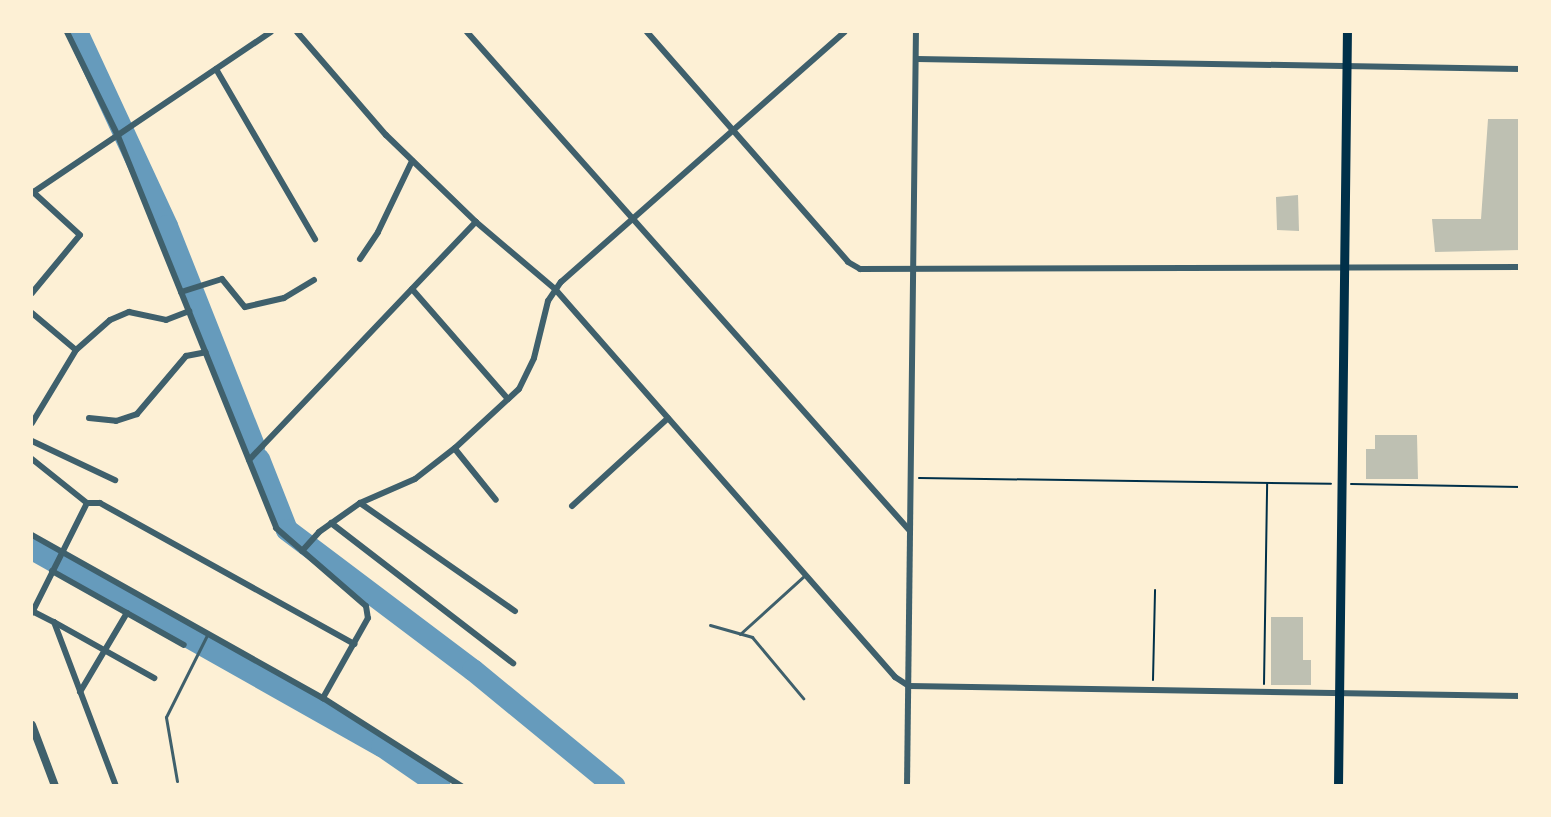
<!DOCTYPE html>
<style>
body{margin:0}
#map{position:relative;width:1551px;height:817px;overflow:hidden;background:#fdf0d5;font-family:"Varela Round",sans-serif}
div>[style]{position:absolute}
.river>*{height:22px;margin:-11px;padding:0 11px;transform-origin:11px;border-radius:11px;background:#669bbc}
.building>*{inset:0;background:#bec0b2}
.path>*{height:2px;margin:-1px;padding:0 1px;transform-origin:1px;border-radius:1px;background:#003049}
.service>*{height:3px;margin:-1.5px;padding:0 1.5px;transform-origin:1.5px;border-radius:1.5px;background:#3f606c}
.minor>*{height:6px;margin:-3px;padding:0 3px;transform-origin:3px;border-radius:3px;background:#3f606c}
.tertiary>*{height:8px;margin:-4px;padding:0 4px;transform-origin:4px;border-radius:4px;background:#3f606c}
.primary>*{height:9px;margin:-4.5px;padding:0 4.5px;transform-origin:4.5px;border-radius:4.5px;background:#003049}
span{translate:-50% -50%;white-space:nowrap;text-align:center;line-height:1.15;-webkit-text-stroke:6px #fdf0d5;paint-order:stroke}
.frame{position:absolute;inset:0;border:33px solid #fdf0d5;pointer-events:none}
</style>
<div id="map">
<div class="river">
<div style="left:77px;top:32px;width:214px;rotate:65.1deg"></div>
<div style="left:167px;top:226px;width:237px;rotate:68.4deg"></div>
<div style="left:259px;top:459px;width:76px;rotate:68.5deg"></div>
<div style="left:287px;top:530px;width:233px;rotate:37deg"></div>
<div style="left:473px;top:670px;width:183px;rotate:39.4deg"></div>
<div style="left:32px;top:549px;width:402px;rotate:29.4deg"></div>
<div style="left:382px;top:746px;width:70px;rotate:34.6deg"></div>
</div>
<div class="building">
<div style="clip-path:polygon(1488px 119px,1520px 119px,1520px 250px,1435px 252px,1432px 219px,1481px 219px)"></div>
<div style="clip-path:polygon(1298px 195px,1299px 231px,1277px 230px,1276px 197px)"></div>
<div style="clip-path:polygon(1375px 435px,1417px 435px,1418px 479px,1366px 479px,1366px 449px,1375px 449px)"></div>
<div style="clip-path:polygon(1271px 617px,1303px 617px,1303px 660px,1311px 660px,1311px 685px,1271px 685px)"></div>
</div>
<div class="path">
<div style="left:919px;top:478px;width:412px;rotate:0.8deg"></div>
<div style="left:1351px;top:484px;width:169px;rotate:1deg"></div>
<div style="left:1153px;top:680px;width:90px;rotate:-88.7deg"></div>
<div style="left:1264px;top:684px;width:201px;rotate:-89.1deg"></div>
</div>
<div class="service">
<div style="left:710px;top:625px;width:44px;rotate:15.9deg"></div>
<div style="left:752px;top:637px;width:80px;rotate:50.1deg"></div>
<div style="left:740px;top:634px;width:88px;rotate:-42.2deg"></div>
<div style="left:177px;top:781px;width:65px;rotate:-99.8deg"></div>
<div style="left:166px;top:717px;width:92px;rotate:-63.4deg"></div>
</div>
<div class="minor">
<div style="left:67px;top:32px;width:116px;rotate:63.9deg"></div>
<div style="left:118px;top:136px;width:423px;rotate:68deg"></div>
<div style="left:276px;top:528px;width:119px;rotate:40.9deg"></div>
<div style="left:366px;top:606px;width:12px;rotate:81deg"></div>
<div style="left:368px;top:618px;width:92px;rotate:119.4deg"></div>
<div style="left:297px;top:32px;width:136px;rotate:49.2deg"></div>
<div style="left:386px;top:135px;width:125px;rotate:44deg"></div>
<div style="left:476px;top:222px;width:104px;rotate:40.3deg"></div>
<div style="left:555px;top:289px;width:516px;rotate:48.77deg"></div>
<div style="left:895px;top:677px;width:17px;rotate:33deg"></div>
<div style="left:909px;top:686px;width:611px;rotate:0.94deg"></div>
<div style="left:467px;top:32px;width:667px;rotate:48.4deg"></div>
<div style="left:647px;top:32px;width:305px;rotate:48.8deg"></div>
<div style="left:848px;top:262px;width:14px;rotate:30deg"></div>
<div style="left:860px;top:269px;width:660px;rotate:-0.17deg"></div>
<div style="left:917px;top:59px;width:603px;rotate:0.95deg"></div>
<div style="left:216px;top:69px;width:197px;rotate:59.8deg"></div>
<div style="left:32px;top:193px;width:288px;rotate:-34deg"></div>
<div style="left:360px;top:259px;width:32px;rotate:-56deg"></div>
<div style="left:378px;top:232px;width:79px;rotate:-64.4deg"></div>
<div style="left:412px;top:289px;width:146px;rotate:48.9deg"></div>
<div style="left:181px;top:292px;width:43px;rotate:-17.6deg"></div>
<div style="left:222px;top:279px;width:36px;rotate:51deg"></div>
<div style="left:245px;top:307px;width:40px;rotate:-13deg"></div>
<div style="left:284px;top:298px;width:35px;rotate:-31deg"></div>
<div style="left:32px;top:293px;width:75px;rotate:-50.4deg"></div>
<div style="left:80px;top:235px;width:64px;rotate:-137.5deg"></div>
<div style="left:32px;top:313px;width:57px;rotate:40.1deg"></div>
<div style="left:89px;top:418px;width:27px;rotate:6deg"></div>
<div style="left:116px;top:421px;width:22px;rotate:-18deg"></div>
<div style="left:137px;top:414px;width:76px;rotate:-49.8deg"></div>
<div style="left:186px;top:356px;width:20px;rotate:-11deg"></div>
<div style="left:32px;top:423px;width:85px;rotate:-58.9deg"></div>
<div style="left:76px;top:350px;width:45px;rotate:-41.4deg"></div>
<div style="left:110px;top:320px;width:21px;rotate:-23deg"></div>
<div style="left:129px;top:312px;width:38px;rotate:12deg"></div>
<div style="left:166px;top:320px;width:25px;rotate:-21deg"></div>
<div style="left:32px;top:441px;width:92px;rotate:25.2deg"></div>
<div style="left:455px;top:449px;width:65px;rotate:51.2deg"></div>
<div style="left:32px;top:459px;width:70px;rotate:38.7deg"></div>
<div style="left:87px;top:503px;width:123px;rotate:116.6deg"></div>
<div style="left:249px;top:460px;width:329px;rotate:-46.4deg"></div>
<div style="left:87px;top:503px;width:13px"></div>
<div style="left:100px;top:503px;width:291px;rotate:29deg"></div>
<div style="left:360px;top:503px;width:189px;rotate:34.9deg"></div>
<div style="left:572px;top:506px;width:130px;rotate:-42.5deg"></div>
<div style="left:331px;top:523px;width:230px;rotate:37.6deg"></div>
<div style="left:32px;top:535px;width:334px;rotate:29.3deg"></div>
<div style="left:323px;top:698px;width:164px;rotate:32.5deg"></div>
<div style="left:302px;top:551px;width:25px;rotate:-48deg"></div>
<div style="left:319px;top:532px;width:50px;rotate:-35.3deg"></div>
<div style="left:360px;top:503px;width:60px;rotate:-23.6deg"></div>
<div style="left:415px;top:479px;width:51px;rotate:-37.8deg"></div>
<div style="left:455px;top:448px;width:87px;rotate:-42.7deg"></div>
<div style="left:519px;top:389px;width:34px;rotate:-64deg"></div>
<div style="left:534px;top:358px;width:59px;rotate:-76.2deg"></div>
<div style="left:548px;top:301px;width:23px;rotate:-56deg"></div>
<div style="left:561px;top:282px;width:378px;rotate:-41.4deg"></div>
<div style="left:52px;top:571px;width:151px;rotate:29.3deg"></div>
<div style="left:32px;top:611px;width:25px;rotate:27deg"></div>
<div style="left:54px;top:622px;width:175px;rotate:69.3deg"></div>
<div style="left:54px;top:622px;width:115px;rotate:29.2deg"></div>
<div style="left:80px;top:692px;width:92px;rotate:-59.3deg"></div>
<div style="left:907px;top:786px;width:754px;rotate:-89.32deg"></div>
</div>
<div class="tertiary">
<div style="left:32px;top:725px;width:65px;rotate:69.3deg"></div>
</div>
<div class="primary">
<div style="left:1338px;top:786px;width:754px;rotate:-89.32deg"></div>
</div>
<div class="frame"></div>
</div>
